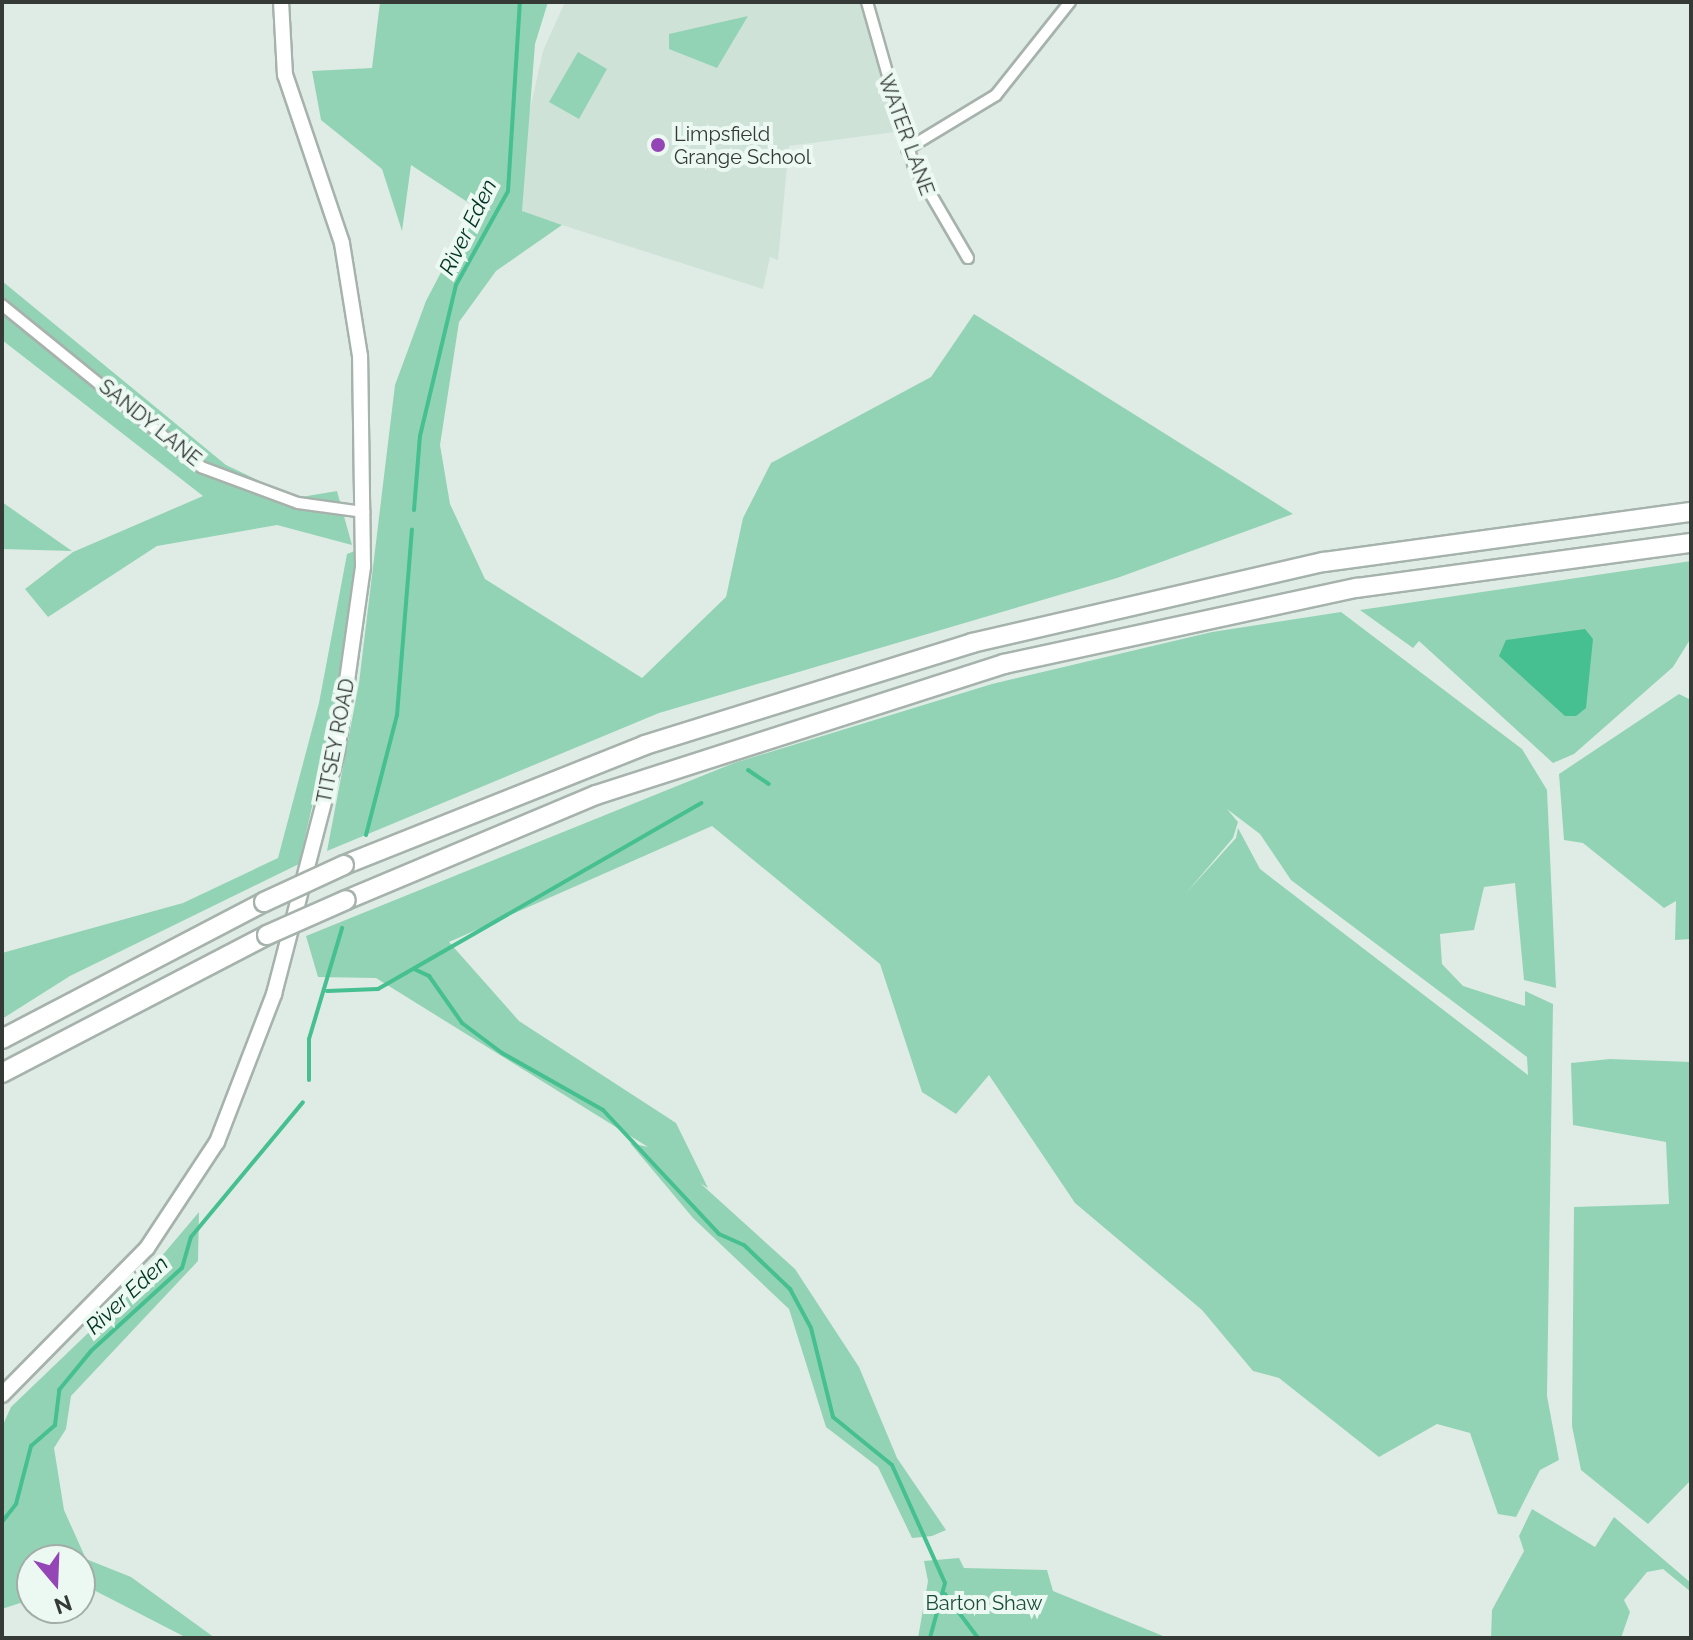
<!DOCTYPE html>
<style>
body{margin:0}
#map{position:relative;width:1693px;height:1640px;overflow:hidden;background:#dfece5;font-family:Raleway,sans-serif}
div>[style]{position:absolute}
.built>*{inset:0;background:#cee2d8}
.green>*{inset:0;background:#93d3b5}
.water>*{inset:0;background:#46bf91}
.stream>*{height:4px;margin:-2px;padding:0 2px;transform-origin:2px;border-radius:2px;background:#46bf91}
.roads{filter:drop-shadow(2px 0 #a6b2ac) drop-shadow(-2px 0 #a6b2ac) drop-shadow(0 2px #a6b2ac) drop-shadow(0 -2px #a6b2ac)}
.minor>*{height:10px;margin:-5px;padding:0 5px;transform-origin:5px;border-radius:5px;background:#fff}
.secondary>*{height:14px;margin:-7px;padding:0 7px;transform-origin:7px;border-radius:7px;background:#fff}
.motorway>*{height:18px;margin:-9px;padding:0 9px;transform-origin:9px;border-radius:9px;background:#fff}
.bridges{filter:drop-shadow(2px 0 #a6b2ac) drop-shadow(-2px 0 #a6b2ac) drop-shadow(0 2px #a6b2ac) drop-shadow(0 -2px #a6b2ac)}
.motorway-bridge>*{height:18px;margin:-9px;padding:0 9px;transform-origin:9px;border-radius:9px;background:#fff}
.dots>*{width:22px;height:22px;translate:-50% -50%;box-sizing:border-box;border:4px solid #ecf9f3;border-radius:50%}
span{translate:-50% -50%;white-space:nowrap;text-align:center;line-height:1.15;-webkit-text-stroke:8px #ecf9f3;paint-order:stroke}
.poi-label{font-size:20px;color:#353a37}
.left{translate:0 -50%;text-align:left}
.street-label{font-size:20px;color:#353a37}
.park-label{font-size:20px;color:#1b4c39}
.water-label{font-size:22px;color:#003422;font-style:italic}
.frame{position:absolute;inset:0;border:4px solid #353a37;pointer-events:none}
.north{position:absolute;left:16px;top:1544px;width:80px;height:80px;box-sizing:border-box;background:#ecf9f3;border:2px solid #a3ada8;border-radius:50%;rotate:161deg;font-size:22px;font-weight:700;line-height:32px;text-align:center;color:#353a37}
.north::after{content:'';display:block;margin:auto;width:28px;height:36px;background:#9546b6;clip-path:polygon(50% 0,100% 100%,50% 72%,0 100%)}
</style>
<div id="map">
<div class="built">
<div style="clip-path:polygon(565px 2px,861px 2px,895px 132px,789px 146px,778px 260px,770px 257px,763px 289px,521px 212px,527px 123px,543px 51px)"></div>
</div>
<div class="green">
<div style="clip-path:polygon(380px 2px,548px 2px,535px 44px,522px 211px,562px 225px,496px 271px,459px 322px,440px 445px,450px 504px,485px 579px,642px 678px,726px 597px,743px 518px,771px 463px,931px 377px,974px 314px,1293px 514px,1117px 578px,659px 713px,327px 851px,359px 683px,395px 385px,426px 301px,475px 207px,411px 165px,402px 231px,382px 169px,321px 120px,312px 71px,372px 68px)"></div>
<div style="clip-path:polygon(748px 16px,717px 68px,669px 49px,669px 34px)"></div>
<div style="clip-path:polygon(578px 52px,607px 69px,579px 119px,549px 102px)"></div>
<div style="clip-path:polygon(2px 281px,226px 465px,295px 498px,337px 491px,352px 545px,277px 525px,157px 546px,48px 617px,25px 589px,73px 552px,203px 496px,2px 340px)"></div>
<div style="clip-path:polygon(2px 502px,72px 551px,2px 549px)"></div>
<div style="clip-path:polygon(357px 550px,337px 697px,299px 864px,70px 976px,2px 1019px,2px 953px,183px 903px,278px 858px,319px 703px,347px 554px)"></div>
<div style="clip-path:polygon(1691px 561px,1691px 638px,1673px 667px,1574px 754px,1553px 763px,1419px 641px,1413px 648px,1360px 610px)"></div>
<div style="clip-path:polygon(evenodd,1341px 612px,1522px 749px,1547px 790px,1556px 988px,1524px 980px,1515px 883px,1484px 887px,1474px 930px,1440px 934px,1442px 964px,1463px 986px,1525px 1006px,1525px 991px,1553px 1004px,1547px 1396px,1559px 1460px,1540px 1470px,1516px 1517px,1498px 1514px,1470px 1433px,1437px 1424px,1379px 1457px,1279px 1378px,1253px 1371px,1202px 1310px,1075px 1203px,989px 1075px,956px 1114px,922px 1092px,880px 964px,712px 826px,449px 942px,519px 1021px,676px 1123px,708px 1188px,700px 1183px,795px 1269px,859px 1367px,897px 1458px,946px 1530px,932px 1536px,912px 1538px,878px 1467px,826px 1427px,789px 1309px,693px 1218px,630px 1143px,648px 1147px,376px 978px,318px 977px,306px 936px,734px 763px,992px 684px,1212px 632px,1341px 612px,1227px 809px,1260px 834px,1291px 880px,1527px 1057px,1528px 1075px,1260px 869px,1238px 828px,1236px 838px,1187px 892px,1233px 838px,1238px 822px,1227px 809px)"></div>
<div style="clip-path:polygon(1679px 694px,1691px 700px,1691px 939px,1675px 940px,1676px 901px,1664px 908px,1583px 843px,1564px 840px,1559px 774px)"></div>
<div style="clip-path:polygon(1610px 1059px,1691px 1062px,1691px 1480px,1648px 1524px,1581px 1470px,1572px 1426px,1574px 1207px,1669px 1204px,1666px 1142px,1573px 1125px,1571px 1063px)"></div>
<div style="clip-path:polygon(199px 1212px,198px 1261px,71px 1396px,66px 1429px,54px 1448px,64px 1510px,86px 1559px,131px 1577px,215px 1638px,187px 1638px,80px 1583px,80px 1560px,32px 1560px,32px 1599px,2px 1609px,2px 1427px,11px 1407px,133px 1290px)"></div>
<div style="clip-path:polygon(1532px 1509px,1595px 1547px,1614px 1517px,1691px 1583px,1691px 1592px,1663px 1569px,1647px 1572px,1624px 1600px,1630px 1612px,1621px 1638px,1491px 1638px,1492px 1610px,1524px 1551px,1519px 1536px)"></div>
<div style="clip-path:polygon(959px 1558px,964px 1568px,1047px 1570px,1053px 1591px,1168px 1638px,918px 1638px,928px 1581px,924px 1561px)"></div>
</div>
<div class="water">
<div style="clip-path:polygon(1585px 629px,1593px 639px,1586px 708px,1576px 716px,1565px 716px,1499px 656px,1506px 640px)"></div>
</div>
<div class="stream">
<div style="left:414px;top:510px;width:74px;rotate:-85.4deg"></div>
<div style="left:420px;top:436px;width:155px;rotate:-76.6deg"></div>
<div style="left:456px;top:285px;width:107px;rotate:-61deg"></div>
<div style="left:508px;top:191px;width:189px;rotate:-86.4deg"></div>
<div style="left:748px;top:770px;width:25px;rotate:34deg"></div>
<div style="left:366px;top:835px;width:124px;rotate:-75.5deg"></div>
<div style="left:397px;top:715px;width:186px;rotate:-85.4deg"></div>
<div style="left:414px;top:969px;width:17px;rotate:25deg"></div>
<div style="left:429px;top:976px;width:57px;rotate:54.9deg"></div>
<div style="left:462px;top:1023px;width:50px;rotate:36.9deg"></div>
<div style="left:502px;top:1053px;width:116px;rotate:29.4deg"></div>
<div style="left:603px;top:1110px;width:170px;rotate:46.9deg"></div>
<div style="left:719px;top:1234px;width:27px;rotate:24deg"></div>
<div style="left:744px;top:1245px;width:64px;rotate:43.7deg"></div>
<div style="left:790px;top:1289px;width:44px;rotate:61.7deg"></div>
<div style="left:811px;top:1328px;width:92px;rotate:76.1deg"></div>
<div style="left:833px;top:1417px;width:76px;rotate:39.1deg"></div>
<div style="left:892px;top:1465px;width:129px;rotate:65.8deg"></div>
<div style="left:945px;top:1583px;width:57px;rotate:105.3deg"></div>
<div style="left:327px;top:991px;width:51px;rotate:-2.2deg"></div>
<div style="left:378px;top:989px;width:373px;rotate:-29.9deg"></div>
<div style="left:309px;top:1080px;width:41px;rotate:-90deg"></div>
<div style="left:309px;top:1039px;width:116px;rotate:-73.4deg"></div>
<div style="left:2px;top:1522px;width:23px;rotate:-52deg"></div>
<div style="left:16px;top:1504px;width:60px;rotate:-75.5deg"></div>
<div style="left:31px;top:1446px;width:32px;rotate:-41deg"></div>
<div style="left:55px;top:1425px;width:35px;rotate:-83deg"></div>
<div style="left:59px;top:1390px;width:50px;rotate:-50.6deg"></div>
<div style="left:91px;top:1351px;width:123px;rotate:-42.4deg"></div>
<div style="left:182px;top:1268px;width:32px;rotate:-74deg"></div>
<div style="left:191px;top:1237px;width:175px;rotate:-50.3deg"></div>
<div style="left:945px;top:1594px;width:55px;rotate:53.1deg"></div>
</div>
<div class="roads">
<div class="minor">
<div style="left:867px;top:2px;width:168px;rotate:74.1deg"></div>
<div style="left:913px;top:164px;width:109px;rotate:59.7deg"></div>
<div style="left:907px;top:149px;width:104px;rotate:-31.2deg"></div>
<div style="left:996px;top:95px;width:119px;rotate:-51.5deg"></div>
<div style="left:2px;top:305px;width:257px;rotate:39.1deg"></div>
<div style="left:201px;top:467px;width:103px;rotate:20.4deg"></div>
<div style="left:298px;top:503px;width:67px;rotate:7.8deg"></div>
</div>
<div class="secondary">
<div style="left:2px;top:1395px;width:206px;rotate:-45.4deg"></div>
<div style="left:147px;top:1248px;width:127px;rotate:-56.6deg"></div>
<div style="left:217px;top:1142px;width:159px;rotate:-68.9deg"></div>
<div style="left:274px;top:994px;width:250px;rotate:-75.4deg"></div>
<div style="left:337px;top:752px;width:188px;rotate:-82deg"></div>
<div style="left:363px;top:566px;width:210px;rotate:-90.8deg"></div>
<div style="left:360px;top:356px;width:114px;rotate:-99.1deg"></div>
<div style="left:342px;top:243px;width:177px;rotate:-108.7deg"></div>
<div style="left:285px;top:75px;width:73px;rotate:-93.1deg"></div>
</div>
<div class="motorway">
<div style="left:344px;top:865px;width:324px;rotate:-21.7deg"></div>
<div style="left:645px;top:745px;width:343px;rotate:-17.3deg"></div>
<div style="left:972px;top:643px;width:361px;rotate:-13deg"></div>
<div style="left:1324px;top:562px;width:370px;rotate:-7.8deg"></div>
<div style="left:346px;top:900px;width:271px;rotate:-22.8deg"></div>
<div style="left:596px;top:795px;width:429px;rotate:-17.8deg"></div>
<div style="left:1004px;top:664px;width:361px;rotate:-12.2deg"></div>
<div style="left:1357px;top:588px;width:337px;rotate:-7.7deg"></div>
<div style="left:2px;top:1039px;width:296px;rotate:-27.6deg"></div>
<div style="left:2px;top:1073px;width:299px;rotate:-27.5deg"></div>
</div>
</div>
<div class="bridges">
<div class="motorway-bridge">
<div style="left:264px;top:902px;width:88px;rotate:-24.8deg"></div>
<div style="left:267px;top:935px;width:86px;rotate:-23.9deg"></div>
</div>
</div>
<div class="dots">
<div style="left:658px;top:145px;background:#9546b6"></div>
</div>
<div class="poi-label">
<span class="left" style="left:674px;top:146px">Limpsfield<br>Grange School</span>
</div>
<div class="street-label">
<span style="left:906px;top:135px;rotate:70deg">WATER LANE</span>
<span style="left:150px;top:423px;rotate:39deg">SANDY LANE</span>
<span style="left:336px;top:741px;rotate:-79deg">TITSEY ROAD</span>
</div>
<div class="park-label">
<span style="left:984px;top:1603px">Barton Shaw</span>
</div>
<div class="water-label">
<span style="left:468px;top:227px;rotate:-64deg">River Eden</span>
<span style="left:127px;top:1295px;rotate:-43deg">River Eden</span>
</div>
<div class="frame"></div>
<div class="north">N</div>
</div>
